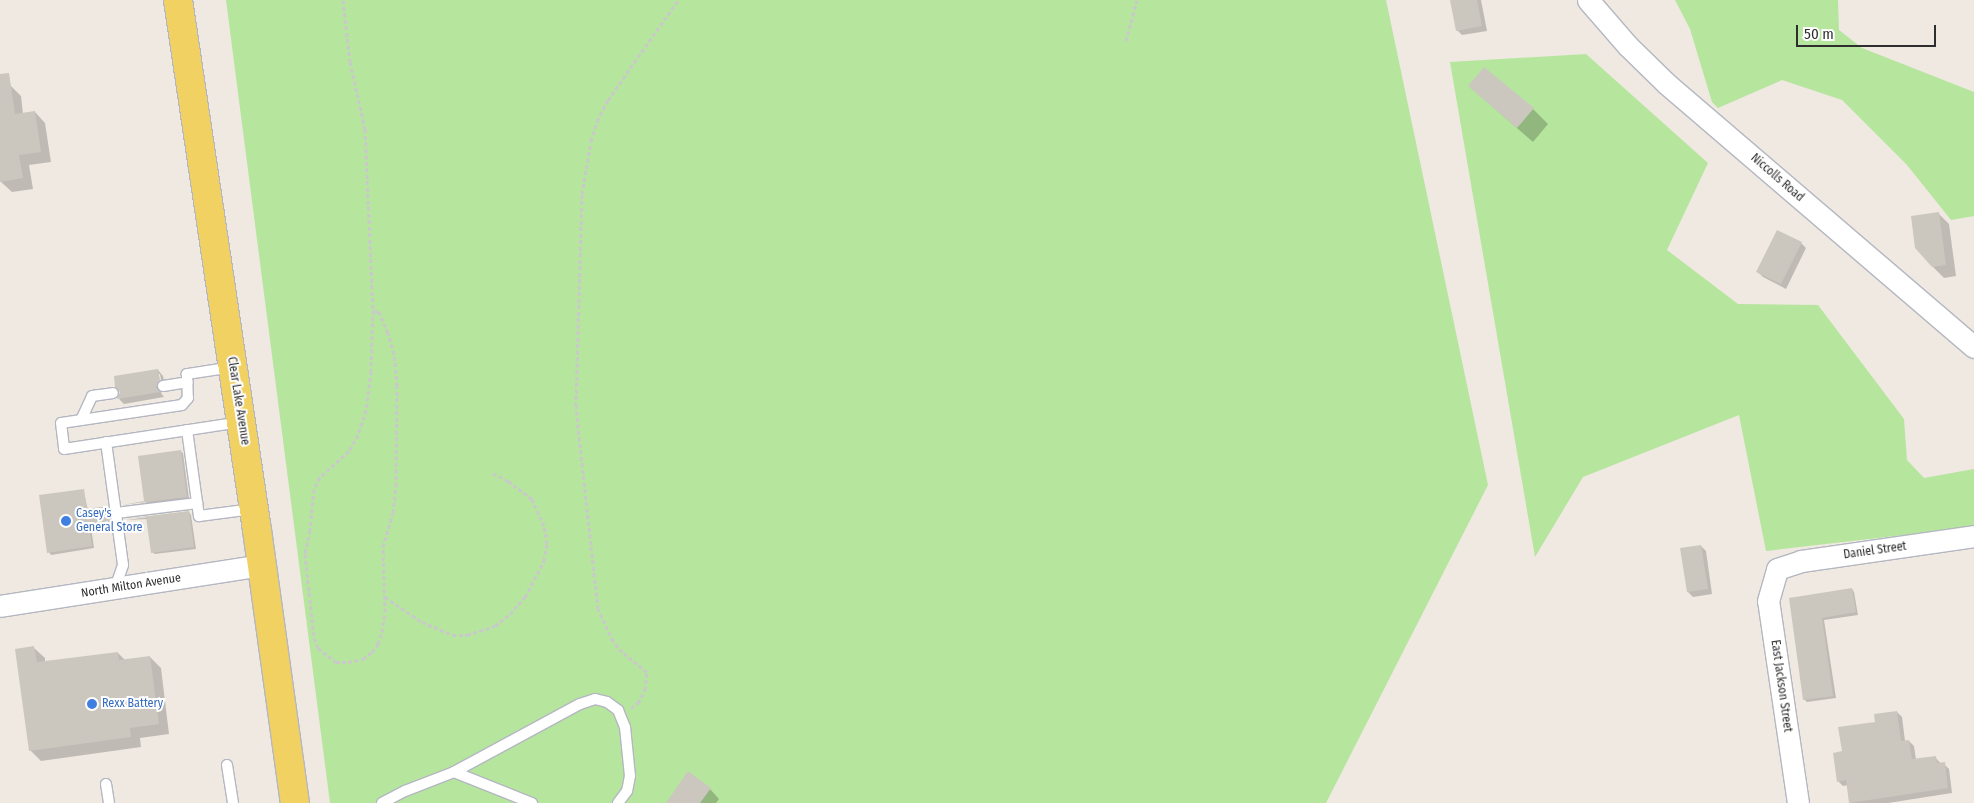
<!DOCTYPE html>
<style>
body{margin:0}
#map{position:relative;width:1974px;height:803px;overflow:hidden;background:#efe9e1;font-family:"Fira Sans Condensed",sans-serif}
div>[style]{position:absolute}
.green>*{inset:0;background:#b6e59e}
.shadow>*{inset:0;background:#0003}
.building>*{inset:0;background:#cbc7bf}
.path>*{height:3px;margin-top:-1.5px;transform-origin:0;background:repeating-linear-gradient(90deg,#c9c9c9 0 4px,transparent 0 6.5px)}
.roads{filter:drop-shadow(1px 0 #b4b7c1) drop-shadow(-1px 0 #b4b7c1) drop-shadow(0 1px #b4b7c1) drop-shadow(0 -1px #b4b7c1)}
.lane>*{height:10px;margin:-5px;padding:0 5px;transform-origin:5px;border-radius:5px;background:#fff}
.street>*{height:21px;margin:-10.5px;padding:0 10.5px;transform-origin:10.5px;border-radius:10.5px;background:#fff}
.primary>*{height:28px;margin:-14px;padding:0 14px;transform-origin:14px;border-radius:14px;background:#f2d163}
.dots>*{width:14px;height:14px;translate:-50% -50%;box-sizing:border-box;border:2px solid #fff;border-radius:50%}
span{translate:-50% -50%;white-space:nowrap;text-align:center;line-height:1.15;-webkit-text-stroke:4px #fff;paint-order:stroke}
.street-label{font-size:12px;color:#2e2e2e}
.shop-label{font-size:12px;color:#366cbe}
.left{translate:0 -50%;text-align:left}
.scale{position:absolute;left:1796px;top:25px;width:140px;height:22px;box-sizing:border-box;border:2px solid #2e2e2e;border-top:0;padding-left:6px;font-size:15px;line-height:18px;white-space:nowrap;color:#2e2e2e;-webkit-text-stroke:4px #fff;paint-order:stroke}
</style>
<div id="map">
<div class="green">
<div style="clip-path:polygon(226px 0,1386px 0,1488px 485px,1326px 803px,330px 803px)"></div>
<div style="clip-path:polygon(1675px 0,1838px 0,1839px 30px,1862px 48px,1974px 92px,1974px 216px,1951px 220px,1907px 165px,1842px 100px,1782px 80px,1718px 108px,1712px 102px,1690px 29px)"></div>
<div style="clip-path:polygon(1586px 54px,1708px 163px,1667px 250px,1738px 304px,1818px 305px,1904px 419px,1907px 460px,1924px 478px,1974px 469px,1974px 527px,1766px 551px,1739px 415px,1583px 477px,1535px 557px,1450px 62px)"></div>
</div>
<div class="shadow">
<div style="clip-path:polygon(1451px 0,1481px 0,1487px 31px,1462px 35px,1457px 30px)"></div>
<div style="clip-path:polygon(10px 85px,21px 96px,23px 114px,35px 112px,45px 123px,51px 162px,29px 165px,33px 189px,12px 192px,0 181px,0 87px)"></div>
<div style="clip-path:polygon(1469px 86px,1533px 109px,1548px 124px,1533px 142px)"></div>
<div style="clip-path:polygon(1938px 213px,1949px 224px,1956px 276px,1944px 278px,1933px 267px)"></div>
<div style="clip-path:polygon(1801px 243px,1806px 248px,1786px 289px,1763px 277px,1758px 272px)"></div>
<div style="clip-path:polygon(evenodd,158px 370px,163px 376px,165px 386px,161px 393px,164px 397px,124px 404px,119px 399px,158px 370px,158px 374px,160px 374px,162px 386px,160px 386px,158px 374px)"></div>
<div style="clip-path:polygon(180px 451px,183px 453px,189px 499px,124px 506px,146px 503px,139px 457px)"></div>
<div style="clip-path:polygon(83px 490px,88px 510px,108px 508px,112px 524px,91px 527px,94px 548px,51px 555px,49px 552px)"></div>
<div style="clip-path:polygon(189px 512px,191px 515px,196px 549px,155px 554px,152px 552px,148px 519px,126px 520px)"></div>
<div style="clip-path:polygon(1701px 546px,1706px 551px,1712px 594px,1693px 597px,1688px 592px)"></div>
<div style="clip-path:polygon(1852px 589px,1854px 592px,1858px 615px,1824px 620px,1836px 698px,1807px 702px,1804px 699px,1790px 599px)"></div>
<div style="clip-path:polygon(34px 648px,45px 658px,45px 663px,118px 653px,126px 661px,150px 657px,161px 668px,169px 734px,140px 738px,141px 747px,41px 761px,30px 750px)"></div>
<div style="clip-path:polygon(1897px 712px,1902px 717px,1905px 741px,1909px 741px,1914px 746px,1916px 760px,1935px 757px,1941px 764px,1944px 764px,1949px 769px,1952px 793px,1888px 803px,1850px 803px,1848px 785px,1843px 786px,1838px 781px,1843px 752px,1876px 723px)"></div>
<div style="clip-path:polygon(710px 789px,719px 799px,716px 803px,668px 803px)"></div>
</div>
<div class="building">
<div style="clip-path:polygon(1450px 0,1477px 0,1482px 26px,1456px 31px)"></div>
<div style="clip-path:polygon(1484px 67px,1534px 108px,1517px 128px,1468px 86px)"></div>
<div style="clip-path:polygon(9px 73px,15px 114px,35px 111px,41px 152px,19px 155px,23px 178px,0 182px,0 74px)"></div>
<div style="clip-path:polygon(1939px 212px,1946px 265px,1932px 267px,1915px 248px,1911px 216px)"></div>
<div style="clip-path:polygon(1777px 230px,1802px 242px,1781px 284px,1756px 272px)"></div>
<div style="clip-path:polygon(158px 369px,160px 380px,156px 387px,160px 392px,117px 399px,120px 392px,115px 387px,114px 376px)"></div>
<div style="clip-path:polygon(181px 450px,187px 497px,122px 505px,144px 501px,138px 456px)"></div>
<div style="clip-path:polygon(84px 489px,87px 509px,108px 506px,110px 522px,89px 525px,92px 546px,47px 553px,39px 495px)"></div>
<div style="clip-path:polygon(189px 511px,194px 547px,151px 553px,146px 517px,124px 519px)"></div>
<div style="clip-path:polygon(1701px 545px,1708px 589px,1687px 592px,1680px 548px)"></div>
<div style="clip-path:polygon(1852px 588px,1856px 612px,1822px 618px,1833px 696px,1803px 700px,1789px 598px)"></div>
<div style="clip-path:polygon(34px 646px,37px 662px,118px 652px,119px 660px,150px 656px,159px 724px,130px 728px,131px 737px,29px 751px,15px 649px)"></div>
<div style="clip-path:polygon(1897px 711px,1901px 741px,1909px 740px,1912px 759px,1936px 756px,1937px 763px,1945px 762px,1948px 788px,1849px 803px,1846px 780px,1837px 782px,1833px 753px,1842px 751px,1838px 727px,1875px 722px,1874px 714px)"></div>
<div style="clip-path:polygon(688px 771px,711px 788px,700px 803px,666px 803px)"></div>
</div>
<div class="path">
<div style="left:343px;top:0;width:62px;rotate:83.6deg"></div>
<div style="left:350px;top:62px;width:69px;rotate:77.4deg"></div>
<div style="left:365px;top:129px;width:181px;rotate:87.5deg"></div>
<div style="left:373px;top:310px;width:61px;rotate:91.9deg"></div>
<div style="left:371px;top:371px;width:39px;rotate:97deg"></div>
<div style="left:366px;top:410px;width:26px;rotate:108deg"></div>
<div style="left:358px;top:435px;width:18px;rotate:119deg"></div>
<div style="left:349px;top:451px;width:39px;rotate:138deg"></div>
<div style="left:320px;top:477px;width:13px;rotate:117deg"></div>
<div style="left:314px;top:489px;width:41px;rotate:95.6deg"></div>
<div style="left:310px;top:530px;width:25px;rotate:102deg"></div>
<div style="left:305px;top:554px;width:84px;rotate:83.9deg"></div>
<div style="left:314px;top:638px;width:11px;rotate:68deg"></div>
<div style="left:318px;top:648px;width:23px;rotate:38deg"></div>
<div style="left:336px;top:662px;width:12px"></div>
<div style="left:348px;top:662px;width:15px;rotate:-11deg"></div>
<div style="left:363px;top:659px;width:11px;rotate:-38deg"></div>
<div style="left:372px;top:652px;width:10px;rotate:-53deg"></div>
<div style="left:378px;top:644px;width:13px;rotate:-72deg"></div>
<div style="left:382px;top:632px;width:20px;rotate:-81deg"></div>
<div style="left:385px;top:612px;width:65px;rotate:-91.8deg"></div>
<div style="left:383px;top:547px;width:35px;rotate:-74deg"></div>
<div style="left:393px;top:513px;width:27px;rotate:-84deg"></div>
<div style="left:396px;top:486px;width:100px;rotate:-89.4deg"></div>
<div style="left:397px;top:386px;width:32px;rotate:-95deg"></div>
<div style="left:394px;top:354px;width:22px;rotate:-106deg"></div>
<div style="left:388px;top:333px;width:23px;rotate:-113deg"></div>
<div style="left:379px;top:312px;width:6px;rotate:-162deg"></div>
<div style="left:1126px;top:41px;width:42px;rotate:-75deg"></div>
<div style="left:385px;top:597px;width:45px;rotate:34deg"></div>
<div style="left:422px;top:622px;width:33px;rotate:23deg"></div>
<div style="left:452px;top:635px;width:15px"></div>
<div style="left:467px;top:635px;width:29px;rotate:-18deg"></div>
<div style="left:495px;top:626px;width:19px;rotate:-39deg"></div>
<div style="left:510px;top:614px;width:23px;rotate:-49deg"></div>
<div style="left:525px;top:597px;width:41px;rotate:-62.2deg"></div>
<div style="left:544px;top:561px;width:17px;rotate:-80deg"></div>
<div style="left:547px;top:544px;width:18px;rotate:-99deg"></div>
<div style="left:544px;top:526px;width:30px;rotate:-114deg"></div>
<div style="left:532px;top:499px;width:30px;rotate:-143deg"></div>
<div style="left:508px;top:481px;width:17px;rotate:-152deg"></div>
<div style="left:631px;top:708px;width:9px;rotate:-36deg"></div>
<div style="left:638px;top:703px;width:15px;rotate:-62deg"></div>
<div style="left:645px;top:690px;width:18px;rotate:-84deg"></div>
<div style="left:647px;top:672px;width:32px;rotate:-141deg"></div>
<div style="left:622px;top:652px;width:14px;rotate:-129deg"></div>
<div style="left:613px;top:641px;width:35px;rotate:-115deg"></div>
<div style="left:598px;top:609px;width:182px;rotate:-96.3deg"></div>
<div style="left:578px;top:428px;width:22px;rotate:-95deg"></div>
<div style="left:576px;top:406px;width:212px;rotate:-88.4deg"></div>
<div style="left:582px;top:194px;width:54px;rotate:-80.4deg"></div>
<div style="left:591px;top:141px;width:21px;rotate:-73deg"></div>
<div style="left:597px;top:121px;width:24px;rotate:-62deg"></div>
<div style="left:608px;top:100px;width:122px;rotate:-55deg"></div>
</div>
<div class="roads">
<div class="lane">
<div style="left:233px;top:367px;width:47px;rotate:171.3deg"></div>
<div style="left:187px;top:374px;width:24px;rotate:88deg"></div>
<div style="left:188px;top:398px;width:9px;rotate:131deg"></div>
<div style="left:182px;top:405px;width:122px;rotate:171.5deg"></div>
<div style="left:61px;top:423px;width:26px;rotate:83deg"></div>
<div style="left:64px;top:449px;width:178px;rotate:-8.7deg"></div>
<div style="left:163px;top:386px;width:25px;rotate:-9deg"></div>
<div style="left:81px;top:420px;width:26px;rotate:-65deg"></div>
<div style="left:92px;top:396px;width:21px;rotate:-8deg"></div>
<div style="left:187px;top:430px;width:87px;rotate:82.1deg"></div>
<div style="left:199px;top:516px;width:54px;rotate:-7.4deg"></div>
<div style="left:106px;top:442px;width:124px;rotate:82.1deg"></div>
<div style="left:123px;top:565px;width:24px;rotate:109deg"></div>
<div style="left:116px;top:513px;width:82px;rotate:-7deg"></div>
<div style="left:227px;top:765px;width:38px;rotate:81deg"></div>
<div style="left:454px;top:772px;width:84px;rotate:21.7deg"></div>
<div style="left:106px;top:784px;width:19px;rotate:81deg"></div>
<div style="left:382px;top:803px;width:26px;rotate:-28deg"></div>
<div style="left:405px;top:791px;width:53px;rotate:-21.2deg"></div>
<div style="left:454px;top:772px;width:143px;rotate:-28.4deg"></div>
<div style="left:580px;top:704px;width:16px;rotate:-18deg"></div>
<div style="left:595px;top:699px;width:12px;rotate:14deg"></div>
<div style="left:607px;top:702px;width:14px;rotate:36deg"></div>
<div style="left:618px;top:710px;width:18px;rotate:68deg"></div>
<div style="left:625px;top:727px;width:49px;rotate:84.2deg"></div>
<div style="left:630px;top:776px;width:15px;rotate:101deg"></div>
<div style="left:627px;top:791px;width:15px;rotate:127deg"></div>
</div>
<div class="street">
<div style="left:1588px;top:0;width:61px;rotate:49deg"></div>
<div style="left:1628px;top:46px;width:54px;rotate:44.3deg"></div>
<div style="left:1667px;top:84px;width:404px;rotate:40.6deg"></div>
<div style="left:0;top:606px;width:265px;rotate:-8.9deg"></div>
<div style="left:1798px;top:803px;width:204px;rotate:-98.4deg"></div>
<div style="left:1768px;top:601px;width:33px;rotate:-74deg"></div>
<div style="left:1777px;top:569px;width:25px;rotate:-18deg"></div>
<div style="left:1801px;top:561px;width:175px;rotate:-8.2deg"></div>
</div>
<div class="primary">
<div style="left:178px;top:0;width:536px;rotate:81.52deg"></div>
<div style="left:257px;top:530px;width:276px;rotate:82.1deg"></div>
</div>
</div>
<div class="dots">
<div style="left:66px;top:521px;background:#3f7fe0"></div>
<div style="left:92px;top:704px;background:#3f7fe0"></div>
</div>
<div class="street-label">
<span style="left:1777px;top:178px;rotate:41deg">Niccolls Road</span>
<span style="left:238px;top:401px;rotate:81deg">Clear Lake Avenue</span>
<span style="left:1875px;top:551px;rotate:-8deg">Daniel Street</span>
<span style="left:131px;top:586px;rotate:-9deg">North Milton Avenue</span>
<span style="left:1781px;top:686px;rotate:82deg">East Jackson Street</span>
</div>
<div class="shop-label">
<span class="left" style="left:76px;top:521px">Casey's<br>General Store</span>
<span class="left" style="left:102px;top:704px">Rexx Battery</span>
</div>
<div class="scale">50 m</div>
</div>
